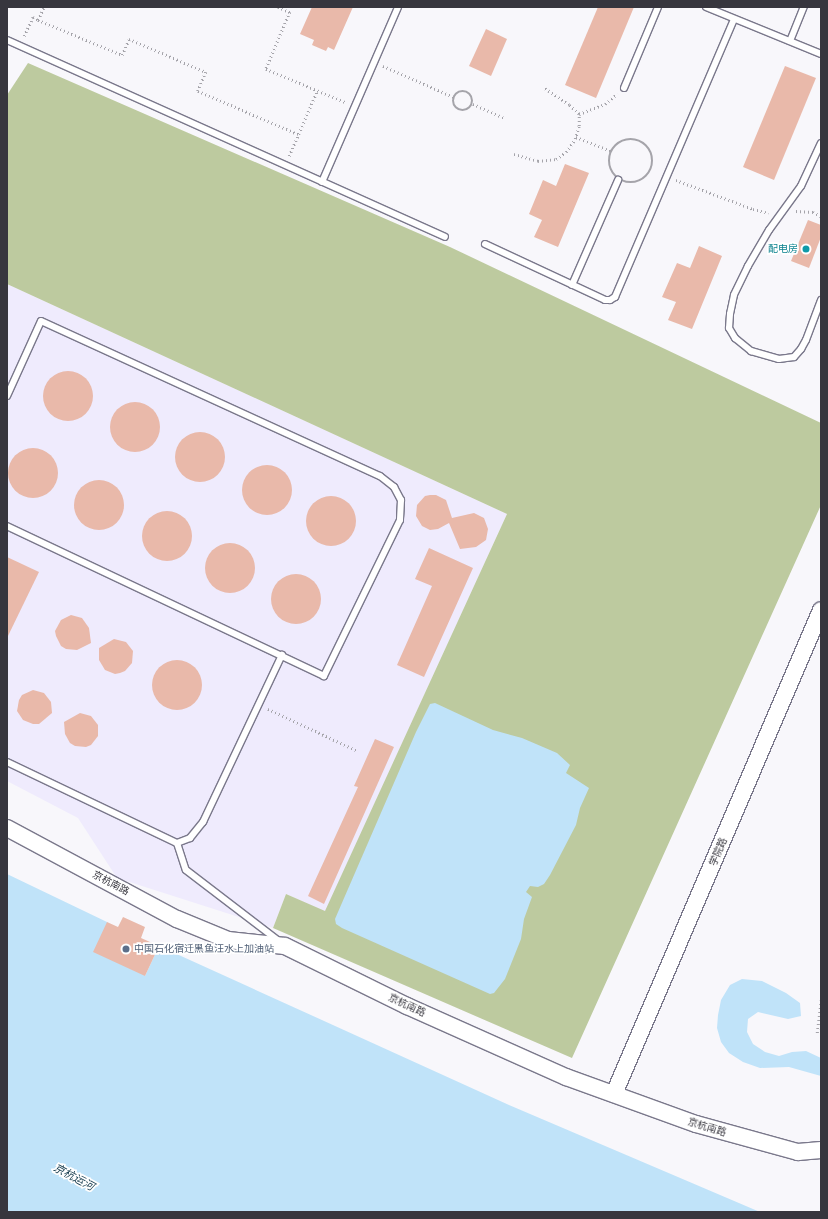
<!DOCTYPE html>
<meta charset="utf-8">
<style>
body{margin:0}
#map{position:relative;width:828px;height:1219px;overflow:hidden;background:#f8f7fb;font-family:Inter,"Noto Sans SC",sans-serif}
div>[style]{position:absolute}
.industrial>*{inset:0;background:#efebfd}
.forest>*{inset:0;background:#bdca9f}
.water>*{inset:0;background:#c0e3f9}
.building>*{inset:0;background:#e9b9aa}
.round{border-radius:50%}
.path>*{height:2.5px;margin-top:-1.25px;transform-origin:0;background:repeating-linear-gradient(90deg,#a5a4aa 0 1px,transparent 0 4px)}
.path>.ring{margin:-1.25px;padding:0;box-sizing:content-box;background:none;border:2.5px solid #a5a4aa;border-radius:50%}
.roads{filter:drop-shadow(1px 0 #7a788b) drop-shadow(-1px 0 #7a788b) drop-shadow(0 1px #7a788b) drop-shadow(0 -1px #7a788b)}
.service>*{height:6px;margin:-3px;padding:0 3px;transform-origin:3px;border-radius:3px;background:#fff}
.tertiary>*{height:16px;margin:-8px;padding:0 8px;transform-origin:8px;border-radius:8px;background:#fff}
.dots>*{width:11px;height:11px;translate:-50% -50%;box-sizing:border-box;border:2px solid #fff;border-radius:50%}
span{translate:-50% -50%;white-space:nowrap;text-align:center;line-height:1.15;-webkit-text-stroke:3.5px #fff;paint-order:stroke}
.culture-label{font-size:10px;color:#0d838f}
.right{translate:-100% -50%;text-align:right}
.street-label{font-size:10px;color:#37363e}
.service-label{font-size:10px;color:#4e5e75}
.left{translate:0 -50%;text-align:left}
.water-label{font-size:11px;color:#143a4d;font-style:italic}
.frame{position:absolute;inset:0;border:8px solid #37363e;pointer-events:none}
</style>
<div id="map">
<div class="industrial">
<div style="clip-path:polygon(7px 284px,507px 514px,325px 912px,286px 894px,273px 928px,117px 878px,78px 818px,7px 781px)"></div>
</div>
<div class="forest">
<div style="clip-path:polygon(28px 63px,450px 247px,821px 423px,821px 505px,572px 1058px,273px 928px,286px 894px,325px 911px,507px 514px,7px 284px,7px 95px)"></div>
</div>
<div class="water">
<div style="clip-path:polygon(435px 703px,493px 730px,522px 738px,557px 753px,570px 765px,566px 773px,589px 788px,580px 808px,576px 825px,550px 875px,544px 884px,538px 887px,530px 886px,526px 892px,532px 897px,524px 919px,521px 939px,505px 979px,494px 993px,490px 994px,342px 928px,336px 924px,335px 919px,416px 732px,430px 704px)"></div>
<div style="clip-path:polygon(7px 874px,107px 922px,145px 976px,159px 946px,509px 1105px,760px 1212px,7px 1212px)"></div>
<div style="clip-path:polygon(742px 979px,762px 981px,786px 993px,800px 1003px,801px 1016px,788px 1019px,758px 1012px,748px 1019px,747px 1032px,753px 1044px,765px 1052px,779px 1056px,792px 1052px,806px 1051px,821px 1058px,821px 1076px,789px 1067px,760px 1068px,743px 1062px,729px 1053px,721px 1042px,717px 1028px,718px 1015px,721px 1000px,730px 985px)"></div>
</div>
<div class="building">
<div style="clip-path:polygon(312px 7px,353px 7px,334px 50px,328px 47px,326px 51px,312px 45px,314px 40px,300px 34px)"></div>
<div style="clip-path:polygon(598px 7px,634px 7px,596px 98px,565px 85px)"></div>
<div style="clip-path:polygon(486px 29px,507px 39px,491px 76px,469px 66px)"></div>
<div style="clip-path:polygon(785px 66px,816px 78px,774px 180px,743px 167px)"></div>
<div style="clip-path:polygon(565px 164px,589px 173px,558px 247px,534px 237px,542px 220px,529px 214px,543px 180px,556px 186px)"></div>
<div style="clip-path:polygon(808px 220px,821px 225px,821px 237px,809px 268px,791px 261px)"></div>
<div style="clip-path:polygon(699px 246px,722px 256px,692px 329px,668px 320px,676px 302px,662px 297px,677px 263px,690px 268px)"></div>
<div class="round" style="left:43px;top:371px;width:50px;height:50px"></div>
<div class="round" style="left:110px;top:402px;width:50px;height:50px"></div>
<div class="round" style="left:175px;top:432px;width:50px;height:50px"></div>
<div class="round" style="left:8px;top:448px;width:50px;height:50px"></div>
<div class="round" style="left:242px;top:465px;width:50px;height:50px"></div>
<div class="round" style="left:74px;top:480px;width:50px;height:50px"></div>
<div style="clip-path:polygon(430px 495px,436px 495px,446px 500px,452px 518px,474px 513px,484px 518px,488px 529px,486px 540px,476px 547px,460px 549px,449px 523px,438px 529px,430px 530px,422px 526px,416px 516px,417px 505px,425px 496px)"></div>
<div class="round" style="left:306px;top:496px;width:50px;height:50px"></div>
<div class="round" style="left:142px;top:511px;width:50px;height:50px"></div>
<div class="round" style="left:205px;top:543px;width:50px;height:50px"></div>
<div style="clip-path:polygon(429px 548px,473px 568px,424px 677px,397px 665px,432px 586px,415px 579px)"></div>
<div style="clip-path:polygon(7px 557px,39px 572px,7px 638px)"></div>
<div class="round" style="left:271px;top:574px;width:50px;height:50px"></div>
<div style="clip-path:polygon(71px 615px,82px 618px,89px 628px,91px 643px,77px 650px,66px 649px,61px 646px,56px 636px,55px 631px,61px 620px)"></div>
<div style="clip-path:polygon(114px 639px,126px 642px,133px 651px,132px 663px,125px 671px,120px 673px,115px 674px,105px 670px,99px 660px,99px 648px)"></div>
<div class="round" style="left:152px;top:660px;width:50px;height:50px"></div>
<div style="clip-path:polygon(33px 690px,44px 693px,51px 702px,52px 713px,39px 724px,33px 724px,23px 720px,17px 711px,19px 700px,22px 695px)"></div>
<div style="clip-path:polygon(80px 713px,91px 716px,98px 725px,98px 736px,91px 745px,86px 747px,75px 746px,70px 743px,65px 734px,64px 722px)"></div>
<div style="clip-path:polygon(375px 739px,394px 747px,324px 904px,308px 896px,358px 787px,354px 786px)"></div>
<div style="clip-path:polygon(123px 917px,145px 927px,141px 938px,159px 946px,145px 976px,93px 952px,107px 922px,118px 927px)"></div>
</div>
<div class="path">
<div style="left:278px;top:7px;width:13px;rotate:23deg"></div>
<div style="left:290px;top:12px;width:62px;rotate:112.8deg"></div>
<div style="left:266px;top:69px;width:86px;rotate:22.7deg"></div>
<div style="left:38px;top:20px;width:91px;rotate:22.6deg"></div>
<div style="left:122px;top:55px;width:17px;rotate:-66deg"></div>
<div style="left:129px;top:39px;width:84px;rotate:23.2deg"></div>
<div style="left:206px;top:72px;width:21px;rotate:113deg"></div>
<div style="left:198px;top:91px;width:109px;rotate:23.3deg"></div>
<div style="left:24px;top:36px;width:21px;rotate:-65deg"></div>
<div style="left:33px;top:17px;width:6px;rotate:31deg"></div>
<div style="left:38px;top:20px;width:14px;rotate:-65deg"></div>
<div style="left:383px;top:66px;width:77px;rotate:23.6deg"></div>
<div class="ring" style="left:453px;top:91px;width:17.5px;height:17.5px"></div>
<div style="left:473px;top:104px;width:34px;rotate:24deg"></div>
<div style="left:579px;top:114px;width:28px;rotate:-21deg"></div>
<div style="left:605px;top:104px;width:16px;rotate:-40deg"></div>
<div style="left:576px;top:137px;width:38px;rotate:22deg"></div>
<div class="ring" style="left:609px;top:139px;width:41.5px;height:41.5px"></div>
<div style="left:514px;top:154px;width:25px;rotate:16deg"></div>
<div style="left:538px;top:161px;width:18px;rotate:-6deg"></div>
<div style="left:556px;top:159px;width:12px;rotate:-35deg"></div>
<div style="left:566px;top:152px;width:16px;rotate:-55deg"></div>
<div style="left:575px;top:139px;width:14px;rotate:-73deg"></div>
<div style="left:579px;top:126px;width:12px;rotate:-90deg"></div>
<div style="left:579px;top:114px;width:13px;rotate:-138deg"></div>
<div style="left:569px;top:105px;width:30px;rotate:-146deg"></div>
<div style="left:289px;top:156px;width:71px;rotate:-66.7deg"></div>
<div style="left:676px;top:180px;width:82px;rotate:20.6deg"></div>
<div style="left:753px;top:209px;width:16px;rotate:14deg"></div>
<div style="left:796px;top:211px;width:17px;rotate:3deg"></div>
<div style="left:813px;top:212px;width:9px;rotate:27deg"></div>
<div style="left:268px;top:709px;width:99px;rotate:25deg"></div>
<div style="left:817px;top:1033px;width:34px;rotate:-83deg"></div>
</div>
<div class="roads">
<div class="service">
<div style="left:706px;top:7px;width:124px;rotate:22.2deg"></div>
<div style="left:7px;top:40px;width:480px;rotate:24.2deg"></div>
<div style="left:790px;top:41px;width:37px;rotate:-68deg"></div>
<div style="left:624px;top:88px;width:88px;rotate:-67.2deg"></div>
<div style="left:821px;top:143px;width:47px;rotate:114.9deg"></div>
<div style="left:801px;top:186px;width:54px;rotate:126deg"></div>
<div style="left:769px;top:230px;width:42px;rotate:120.3deg"></div>
<div style="left:748px;top:266px;width:32px;rotate:116deg"></div>
<div style="left:734px;top:295px;width:19px;rotate:102deg"></div>
<div style="left:730px;top:314px;width:14px;rotate:94deg"></div>
<div style="left:729px;top:328px;width:12px;rotate:59deg"></div>
<div style="left:735px;top:338px;width:21px;rotate:39deg"></div>
<div style="left:751px;top:351px;width:29px;rotate:16deg"></div>
<div style="left:779px;top:359px;width:15px;rotate:-8deg"></div>
<div style="left:794px;top:357px;width:11px;rotate:-49deg"></div>
<div style="left:801px;top:349px;width:10px;rotate:-61deg"></div>
<div style="left:806px;top:340px;width:43px;rotate:-69.4deg"></div>
<div style="left:322px;top:182px;width:191px;rotate:-66.5deg"></div>
<div style="left:485px;top:244px;width:132px;rotate:25deg"></div>
<div style="left:605px;top:300px;width:5px"></div>
<div style="left:610px;top:300px;width:6px;rotate:-31deg"></div>
<div style="left:615px;top:297px;width:302px;rotate:-66.8deg"></div>
<div style="left:572px;top:285px;width:115px;rotate:-66.3deg"></div>
<div style="left:7px;top:396px;width:82px;rotate:-65.6deg"></div>
<div style="left:41px;top:321px;width:373px;rotate:24.6deg"></div>
<div style="left:380px;top:476px;width:18px;rotate:38deg"></div>
<div style="left:394px;top:487px;width:15px;rotate:62deg"></div>
<div style="left:401px;top:500px;width:20px;rotate:93deg"></div>
<div style="left:400px;top:520px;width:174px;rotate:116deg"></div>
<div style="left:324px;top:676px;width:351px;rotate:-154.7deg"></div>
<div style="left:7px;top:762px;width:188px;rotate:25.5deg"></div>
<div style="left:177px;top:843px;width:14px;rotate:-21deg"></div>
<div style="left:190px;top:838px;width:21px;rotate:-51deg"></div>
<div style="left:203px;top:822px;width:185px;rotate:-64.7deg"></div>
<div style="left:177px;top:843px;width:28px;rotate:72deg"></div>
<div style="left:186px;top:870px;width:117px;rotate:37.4deg"></div>
</div>
<div class="tertiary">
<div style="left:7px;top:828px;width:193px;rotate:28.2deg"></div>
<div style="left:177px;top:919px;width:55px;rotate:22.4deg"></div>
<div style="left:228px;top:940px;width:57px;rotate:6deg"></div>
<div style="left:285px;top:946px;width:136px;rotate:26.2deg"></div>
<div style="left:407px;top:1006px;width:174px;rotate:24.1deg"></div>
<div style="left:566px;top:1077px;width:138px;rotate:19.9deg"></div>
<div style="left:696px;top:1124px;width:106px;rotate:15.4deg"></div>
<div style="left:798px;top:1152px;width:23px;rotate:-5deg"></div>
<div style="left:614px;top:1094px;width:526px;rotate:-66.84deg"></div>
</div>
</div>
<div class="dots">
<div style="left:806px;top:249px;background:#0f9aa8"></div>
<div style="left:126px;top:949px;background:#5c6f8a"></div>
</div>
<div class="culture-label">
<span class="right" style="left:798px;top:249px">配电房</span>
</div>
<div class="street-label">
<span style="left:718px;top:852px;rotate:-67deg">学院路</span>
<span style="left:111px;top:883px;rotate:28deg">京杭南路</span>
<span style="left:407px;top:1005px;rotate:25deg">京杭南路</span>
<span style="left:707px;top:1127px;rotate:17deg">京杭南路</span>
</div>
<div class="service-label">
<span class="left" style="left:134px;top:949px">中国石化宿迁黑鱼汪水上加油站</span>
</div>
<div class="water-label">
<span style="left:74px;top:1177px;rotate:28deg">京杭运河</span>
</div>
<div class="frame"></div>
</div>
